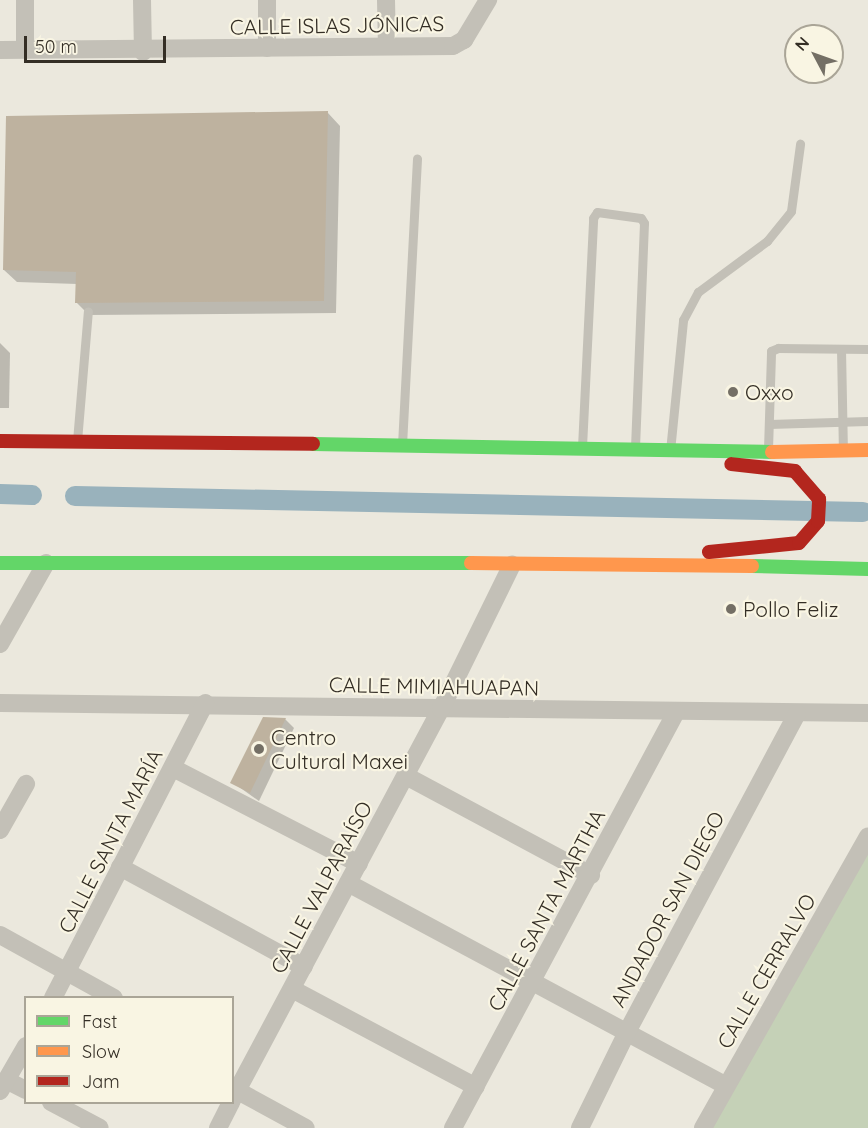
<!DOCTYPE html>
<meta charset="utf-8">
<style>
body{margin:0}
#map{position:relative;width:868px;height:1128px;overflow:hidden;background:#ebe8dd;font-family:Quicksand,sans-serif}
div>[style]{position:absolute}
.green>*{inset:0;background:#c5d1b7}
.shadow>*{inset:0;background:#0003}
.canal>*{height:20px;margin:-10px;padding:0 10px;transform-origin:10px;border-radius:10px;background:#99b2bc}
.building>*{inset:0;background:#beb29f}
.lane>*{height:9px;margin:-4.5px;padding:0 4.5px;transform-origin:4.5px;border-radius:4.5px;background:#c3c0b7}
.street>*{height:18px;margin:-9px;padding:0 9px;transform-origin:9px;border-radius:9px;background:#c3c0b7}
.fast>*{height:14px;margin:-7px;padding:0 7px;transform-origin:7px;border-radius:7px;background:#63d668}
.slow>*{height:14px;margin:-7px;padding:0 7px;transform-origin:7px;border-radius:7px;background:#ff974d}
.jam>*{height:14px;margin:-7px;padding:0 7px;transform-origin:7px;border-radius:7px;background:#b3261e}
.dots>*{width:16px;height:16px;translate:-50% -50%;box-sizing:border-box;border:3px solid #f9f5e3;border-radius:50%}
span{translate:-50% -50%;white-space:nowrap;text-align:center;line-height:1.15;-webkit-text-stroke:4.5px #f9f5e3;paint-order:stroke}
.street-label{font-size:21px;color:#342e25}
.poi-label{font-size:21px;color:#342e25}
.left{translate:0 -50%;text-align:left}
.legend{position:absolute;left:24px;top:996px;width:210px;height:108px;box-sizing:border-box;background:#f9f5e3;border:2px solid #aaa597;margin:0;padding:8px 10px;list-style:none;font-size:18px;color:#342e25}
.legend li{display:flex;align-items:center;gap:12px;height:30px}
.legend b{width:30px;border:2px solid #aaa597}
.north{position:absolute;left:784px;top:24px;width:60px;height:60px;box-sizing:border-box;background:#f9f5e3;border:2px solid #aaa597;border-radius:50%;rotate:311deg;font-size:16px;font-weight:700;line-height:24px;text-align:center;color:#342e25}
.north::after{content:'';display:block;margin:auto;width:21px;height:27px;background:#746f65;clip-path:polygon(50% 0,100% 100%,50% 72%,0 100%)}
.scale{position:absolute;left:24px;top:36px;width:142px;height:27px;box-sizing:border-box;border:3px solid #342e25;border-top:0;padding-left:8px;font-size:18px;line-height:21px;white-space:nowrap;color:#342e25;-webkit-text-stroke:4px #f9f5e3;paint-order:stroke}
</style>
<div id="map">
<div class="green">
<div style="clip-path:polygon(868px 851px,868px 1128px,712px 1128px)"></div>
</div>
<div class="shadow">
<div style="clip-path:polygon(328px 113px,340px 126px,336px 313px,89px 315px,76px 302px,77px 284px,17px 282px,4px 270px)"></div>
<div style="clip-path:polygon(0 343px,10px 353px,9px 408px,0 408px)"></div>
<div style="clip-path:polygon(285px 719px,294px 728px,259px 801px,232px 782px)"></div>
</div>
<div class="canal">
<div style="left:0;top:494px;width:32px;rotate:2deg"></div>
<div style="left:75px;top:496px;width:788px;rotate:1.16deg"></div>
</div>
<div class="building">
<div style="clip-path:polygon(328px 111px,324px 301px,75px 303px,76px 272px,3px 270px,6px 116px)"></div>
<div style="clip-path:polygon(263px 717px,286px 718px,250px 793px,230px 783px)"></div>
</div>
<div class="lane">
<div style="left:841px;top:349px;width:100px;rotate:88.9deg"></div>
<div style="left:769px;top:424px;width:99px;rotate:-1.7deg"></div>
<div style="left:77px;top:441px;width:130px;rotate:-85.2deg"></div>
<div style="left:402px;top:445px;width:287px;rotate:-87deg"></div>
<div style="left:582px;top:447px;width:229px;rotate:-87.2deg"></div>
<div style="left:593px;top:218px;width:7px;rotate:-56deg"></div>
<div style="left:597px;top:212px;width:44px;rotate:7.8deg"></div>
<div style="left:641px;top:218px;width:6px;rotate:59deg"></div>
<div style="left:644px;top:223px;width:225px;rotate:92.3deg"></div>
<div style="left:768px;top:449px;width:98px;rotate:-88.2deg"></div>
<div style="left:771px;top:351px;width:8px;rotate:-23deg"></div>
<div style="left:778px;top:348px;width:90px;rotate:0.6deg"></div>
<div style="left:670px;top:451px;width:132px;rotate:-84.3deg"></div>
<div style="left:683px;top:320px;width:32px;rotate:-62deg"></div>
<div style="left:698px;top:292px;width:86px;rotate:-36.5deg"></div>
<div style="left:767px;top:241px;width:38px;rotate:-51deg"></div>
<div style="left:791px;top:211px;width:68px;rotate:-82.3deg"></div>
</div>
<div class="street">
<div style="left:142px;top:0;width:52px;rotate:88.9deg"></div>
<div style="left:267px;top:0;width:48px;rotate:90deg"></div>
<div style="left:386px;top:0;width:46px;rotate:88.8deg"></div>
<div style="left:25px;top:49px;width:49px;rotate:-90deg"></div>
<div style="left:0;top:50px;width:453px;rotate:-0.5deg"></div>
<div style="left:453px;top:46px;width:13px;rotate:-29deg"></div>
<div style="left:464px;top:40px;width:47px;rotate:-59deg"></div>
<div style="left:0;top:644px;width:93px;rotate:-60.4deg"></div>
<div style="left:0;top:703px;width:868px;rotate:0.66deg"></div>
<div style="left:173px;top:768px;width:209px;rotate:27.3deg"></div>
<div style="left:406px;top:776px;width:210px;rotate:28.2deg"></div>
<div style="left:0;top:830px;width:53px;rotate:-60.5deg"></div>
<div style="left:120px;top:867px;width:209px;rotate:28.5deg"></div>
<div style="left:348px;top:883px;width:429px;rotate:28.2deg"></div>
<div style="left:0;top:935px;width:130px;rotate:28.9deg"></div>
<div style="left:292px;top:989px;width:208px;rotate:28deg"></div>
<div style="left:53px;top:998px;width:332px;rotate:-62.7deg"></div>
<div style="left:6px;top:1080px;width:22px;rotate:27deg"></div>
<div style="left:0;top:1091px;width:52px;rotate:-60deg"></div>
<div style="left:238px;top:1091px;width:77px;rotate:28.6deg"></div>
<div style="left:232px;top:1100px;width:443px;rotate:-61.9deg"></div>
<div style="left:441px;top:709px;width:161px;rotate:-63.8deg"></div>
<div style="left:51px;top:1102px;width:55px;rotate:28deg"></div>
<div style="left:218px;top:1128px;width:29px;rotate:-63deg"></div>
<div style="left:453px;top:1128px;width:472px;rotate:-61.8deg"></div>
<div style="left:580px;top:1128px;width:107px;rotate:-63.9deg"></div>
<div style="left:627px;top:1032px;width:361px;rotate:-61.9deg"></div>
<div style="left:703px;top:1128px;width:335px;rotate:-60.5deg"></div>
</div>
<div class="fast">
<div style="left:313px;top:444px;width:459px;rotate:1deg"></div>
<div style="left:0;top:563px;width:471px"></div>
<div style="left:752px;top:566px;width:116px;rotate:1.5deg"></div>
</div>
<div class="slow">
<div style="left:772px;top:452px;width:96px;rotate:-1.2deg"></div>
<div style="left:471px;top:563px;width:281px;rotate:0.6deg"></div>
</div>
<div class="jam">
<div style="left:0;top:441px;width:313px;rotate:0.5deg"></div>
<div style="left:709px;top:552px;width:90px;rotate:-5.7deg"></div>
<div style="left:799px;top:543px;width:29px;rotate:-49deg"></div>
<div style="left:818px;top:521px;width:22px;rotate:-87deg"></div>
<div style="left:819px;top:499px;width:37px;rotate:-131deg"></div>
<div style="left:795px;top:471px;width:64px;rotate:-173.8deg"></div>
</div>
<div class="dots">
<div style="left:733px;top:392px;background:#746f65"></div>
<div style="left:731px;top:609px;background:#746f65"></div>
<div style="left:259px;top:749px;background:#746f65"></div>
</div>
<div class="street-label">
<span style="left:337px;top:25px;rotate:-1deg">CALLE ISLAS JÓNICAS</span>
<span style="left:434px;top:686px;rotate:1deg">CALLE MIMIAHUAPAN</span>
<span style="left:110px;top:841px;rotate:-63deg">CALLE SANTA MARÍA</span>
<span style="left:321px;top:887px;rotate:-62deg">CALLE VALPARAÍSO</span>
<span style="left:667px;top:909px;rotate:-62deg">ANDADOR SAN DIEGO</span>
<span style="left:546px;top:910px;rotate:-62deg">CALLE SANTA MARTHA</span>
<span style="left:766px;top:971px;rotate:-60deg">CALLE CERRALVO</span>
</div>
<div class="poi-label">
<span class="left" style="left:745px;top:392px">Oxxo</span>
<span class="left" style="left:743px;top:609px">Pollo Feliz</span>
<span class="left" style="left:271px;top:749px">Centro<br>Cultural Maxei</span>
</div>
<ul class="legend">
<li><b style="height:8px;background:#63d668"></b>Fast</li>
<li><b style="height:8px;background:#ff974d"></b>Slow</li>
<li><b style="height:8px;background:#b3261e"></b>Jam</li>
</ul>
<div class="north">N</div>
<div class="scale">50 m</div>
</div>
